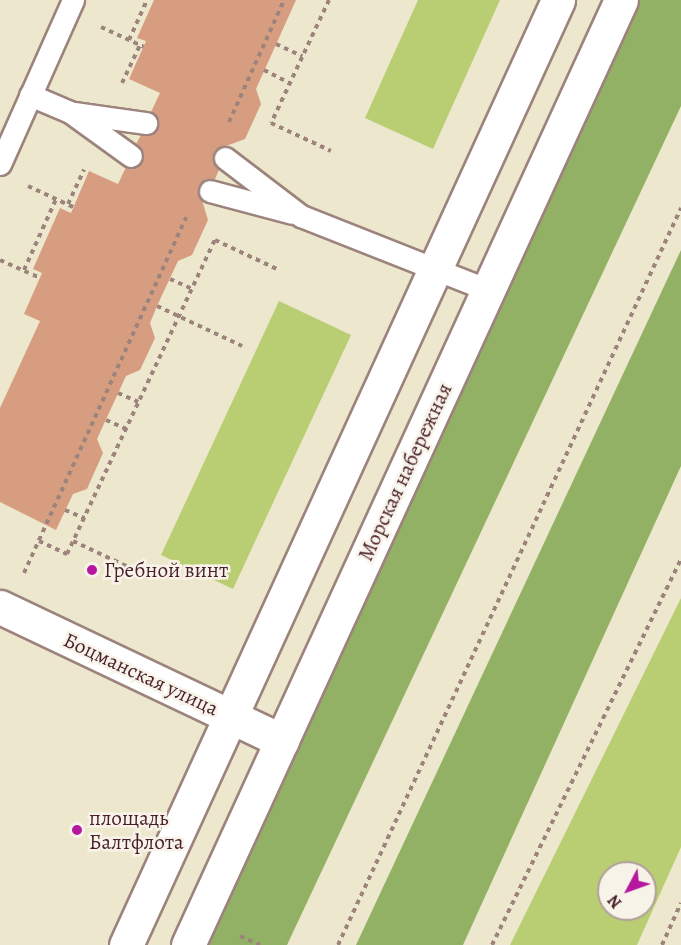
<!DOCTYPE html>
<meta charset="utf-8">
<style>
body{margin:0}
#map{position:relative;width:681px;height:945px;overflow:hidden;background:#ede7cd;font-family:Alegreya,serif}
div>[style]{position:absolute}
.green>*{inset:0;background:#b9ce73}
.forest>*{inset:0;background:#92b165}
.building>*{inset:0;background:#d69d80}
.path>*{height:4px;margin-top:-2px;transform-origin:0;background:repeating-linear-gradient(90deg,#9c837c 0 4.5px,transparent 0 9px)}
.roads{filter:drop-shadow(2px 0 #9c837c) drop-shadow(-2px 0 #9c837c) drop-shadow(0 2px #9c837c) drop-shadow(0 -2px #9c837c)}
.service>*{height:21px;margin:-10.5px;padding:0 10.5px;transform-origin:10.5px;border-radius:10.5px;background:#fff}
.minor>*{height:33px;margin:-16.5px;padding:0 16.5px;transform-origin:16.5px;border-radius:16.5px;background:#fff}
.tertiary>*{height:33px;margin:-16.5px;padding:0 16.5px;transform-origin:16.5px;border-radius:16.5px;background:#fff}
.dots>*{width:16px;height:16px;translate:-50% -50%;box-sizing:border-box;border:3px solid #f7f3e8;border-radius:50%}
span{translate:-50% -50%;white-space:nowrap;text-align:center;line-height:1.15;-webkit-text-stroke:5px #f7f3e8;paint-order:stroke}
.street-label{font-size:21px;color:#4a1f2b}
.poi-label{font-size:21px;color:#4a1f2b}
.left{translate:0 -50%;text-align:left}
.north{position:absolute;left:597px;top:861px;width:60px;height:60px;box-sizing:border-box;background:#f7f3e8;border:2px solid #b29e9c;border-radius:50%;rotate:229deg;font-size:16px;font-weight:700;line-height:24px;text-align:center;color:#4a1f2b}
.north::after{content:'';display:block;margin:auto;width:21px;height:27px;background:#b5179e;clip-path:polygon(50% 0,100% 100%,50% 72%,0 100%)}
</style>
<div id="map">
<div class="green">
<div style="clip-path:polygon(418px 0,500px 0,433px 149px,365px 118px)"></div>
<div style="clip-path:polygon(279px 301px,351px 335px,233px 589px,161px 555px)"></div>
<div style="clip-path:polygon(evenodd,681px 598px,681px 847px,637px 945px,510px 945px,681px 598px,609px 873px,645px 873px,645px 909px,609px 909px,609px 873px)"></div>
</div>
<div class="forest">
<div style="clip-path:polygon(632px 0,681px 0,681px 106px,287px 945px,200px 945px)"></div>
<div style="clip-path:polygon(681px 250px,681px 466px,463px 945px,356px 945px)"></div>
</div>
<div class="building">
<div style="clip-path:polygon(154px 0,296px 0,256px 89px,261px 104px,245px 139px,215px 150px,213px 162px,219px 170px,215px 179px,206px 179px,198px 187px,208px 220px,192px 255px,178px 261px,157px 306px,150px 323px,155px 338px,140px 370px,126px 376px,97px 439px,103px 453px,87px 489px,73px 494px,56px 530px,0 502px,0 408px,40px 321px,24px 314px,42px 273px,33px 269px,60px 208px,71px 213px,89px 171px,118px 184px,126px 167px,136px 168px,142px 163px,143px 151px,136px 144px,141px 135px,151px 135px,158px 125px,151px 112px,160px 93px,129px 79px,146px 41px,137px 38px)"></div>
</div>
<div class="path">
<div style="left:329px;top:0;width:136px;rotate:115.2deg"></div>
<div style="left:271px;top:123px;width:66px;rotate:25deg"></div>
<div style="left:101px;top:27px;width:47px;rotate:24.9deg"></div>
<div style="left:129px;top:40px;width:44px;rotate:-65.8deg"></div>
<div style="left:276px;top:44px;width:29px;rotate:25deg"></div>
<div style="left:264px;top:70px;width:28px;rotate:27deg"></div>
<div style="left:122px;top:83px;width:42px;rotate:-64.7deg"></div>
<div style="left:229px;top:122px;width:134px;rotate:-65.7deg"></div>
<div style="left:28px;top:186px;width:50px;rotate:25deg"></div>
<div style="left:68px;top:204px;width:38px;rotate:-65deg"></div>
<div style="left:0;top:260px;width:44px;rotate:24.2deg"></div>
<div style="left:24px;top:270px;width:78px;rotate:-65.7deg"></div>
<div style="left:170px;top:279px;width:24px;rotate:24deg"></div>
<div style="left:157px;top:306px;width:94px;rotate:25.2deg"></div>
<div style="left:118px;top:393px;width:22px;rotate:24deg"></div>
<div style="left:106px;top:420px;width:22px;rotate:24deg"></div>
<div style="left:65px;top:510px;width:21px;rotate:23deg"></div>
<div style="left:39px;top:541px;width:31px;rotate:25deg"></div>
<div style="left:67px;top:554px;width:347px;rotate:-64.8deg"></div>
<div style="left:215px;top:240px;width:68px;rotate:25.1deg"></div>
<div style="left:73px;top:541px;width:73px;rotate:25.2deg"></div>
<div style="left:24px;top:573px;width:391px;rotate:-65.5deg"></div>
<div style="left:240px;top:936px;width:22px;rotate:24deg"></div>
<div style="left:338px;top:945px;width:813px;rotate:-65.04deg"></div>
<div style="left:492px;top:945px;width:429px;rotate:-63.9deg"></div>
<div style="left:662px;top:945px;width:46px;rotate:-65.7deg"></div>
</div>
<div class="roads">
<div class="service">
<div style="left:30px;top:95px;width:43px;rotate:23deg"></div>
<div style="left:70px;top:112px;width:75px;rotate:35.8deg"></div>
<div style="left:74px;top:113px;width:73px;rotate:7.9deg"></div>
<div style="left:225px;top:158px;width:96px;rotate:37.3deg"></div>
<div style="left:301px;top:216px;width:201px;rotate:21.6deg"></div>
<div style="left:0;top:164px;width:180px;rotate:-66deg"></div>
<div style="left:210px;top:191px;width:85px;rotate:15deg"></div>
</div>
<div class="minor">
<div style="left:0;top:607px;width:312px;rotate:25.4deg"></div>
</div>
<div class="tertiary">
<div style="left:126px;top:945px;width:1039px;rotate:-65.43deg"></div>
<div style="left:188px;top:945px;width:1039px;rotate:-65.38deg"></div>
</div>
</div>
<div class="dots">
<div style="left:92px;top:570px;background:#b5179e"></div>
<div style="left:77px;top:830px;background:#b5179e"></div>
</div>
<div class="street-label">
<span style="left:405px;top:472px;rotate:-65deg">Морская набережная</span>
<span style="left:141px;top:674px;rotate:25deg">Боцманская улица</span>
</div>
<div class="poi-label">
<span class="left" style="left:104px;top:570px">Гребной винт</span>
<span class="left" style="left:89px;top:830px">площадь<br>Балтфлота</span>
</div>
<div class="north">N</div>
</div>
